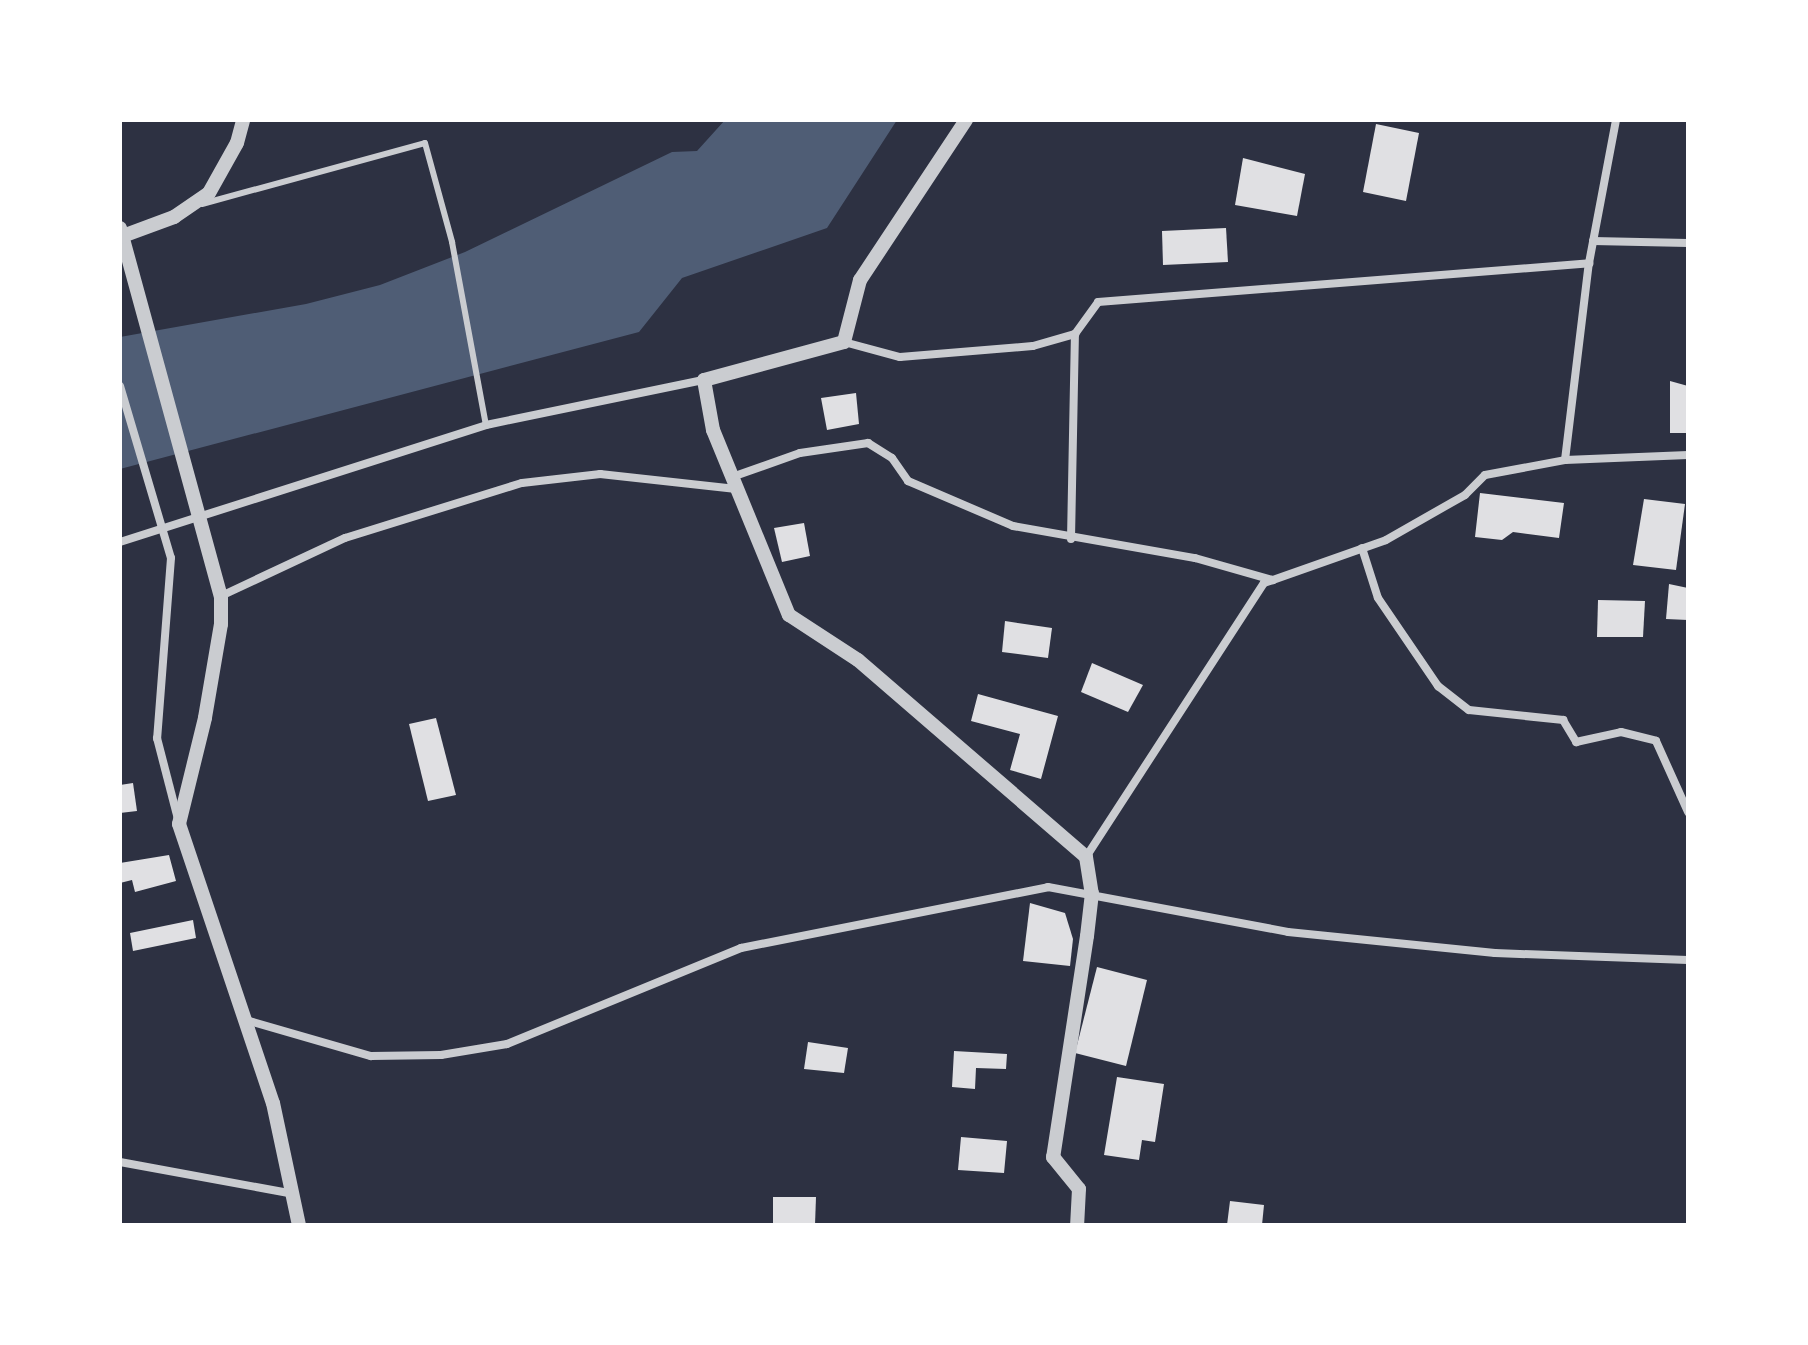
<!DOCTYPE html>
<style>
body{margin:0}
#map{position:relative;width:1808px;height:1345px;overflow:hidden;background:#2d3142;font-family:"Exo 2",sans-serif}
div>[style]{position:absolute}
.water>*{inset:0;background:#4f5d75}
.building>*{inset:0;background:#e0e0e3}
.service>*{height:6px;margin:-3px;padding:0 3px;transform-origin:3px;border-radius:3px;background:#caccd0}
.minor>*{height:8px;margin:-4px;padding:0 4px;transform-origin:4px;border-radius:4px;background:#caccd0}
.tertiary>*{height:14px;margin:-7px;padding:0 7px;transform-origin:7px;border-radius:7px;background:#caccd0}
span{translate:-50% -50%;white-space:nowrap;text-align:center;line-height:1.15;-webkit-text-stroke:7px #fff;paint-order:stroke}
.frame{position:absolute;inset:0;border:122px solid #fff;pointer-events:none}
</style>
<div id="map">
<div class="water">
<div style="clip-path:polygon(725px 120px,897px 120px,827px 228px,682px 278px,639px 332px,120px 469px,120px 337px,306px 304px,380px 285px,465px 252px,672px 152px,697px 151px)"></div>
</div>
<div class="building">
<div style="clip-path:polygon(1376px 124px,1419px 133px,1406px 201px,1363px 192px)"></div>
<div style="clip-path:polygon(1243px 158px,1305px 174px,1297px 216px,1235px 205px)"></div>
<div style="clip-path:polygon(1226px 228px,1228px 262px,1163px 265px,1162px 231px)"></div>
<div style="clip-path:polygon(1670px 381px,1688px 386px,1688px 433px,1670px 433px)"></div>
<div style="clip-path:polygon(856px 393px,859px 424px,827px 430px,821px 398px)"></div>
<div style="clip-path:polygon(1480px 493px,1564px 503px,1559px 538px,1513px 532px,1502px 540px,1475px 537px)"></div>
<div style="clip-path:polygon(1644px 499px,1685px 504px,1676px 570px,1633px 565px)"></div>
<div style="clip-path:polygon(804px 523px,810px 556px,782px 562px,774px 528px)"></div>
<div style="clip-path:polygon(1669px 584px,1688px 588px,1688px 620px,1666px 619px)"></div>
<div style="clip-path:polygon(1598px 600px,1645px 601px,1643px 637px,1597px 637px)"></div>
<div style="clip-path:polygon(1005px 621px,1052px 628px,1048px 658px,1002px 652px)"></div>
<div style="clip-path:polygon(1092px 663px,1143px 685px,1128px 712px,1081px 692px)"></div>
<div style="clip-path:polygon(978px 694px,1058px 716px,1041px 779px,1010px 770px,1020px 734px,971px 721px)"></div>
<div style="clip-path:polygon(436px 718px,456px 795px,428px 801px,409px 724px)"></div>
<div style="clip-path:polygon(133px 783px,137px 811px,120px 813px,120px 785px)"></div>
<div style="clip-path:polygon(169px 855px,176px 881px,135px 892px,132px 880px,120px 883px,120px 863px)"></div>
<div style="clip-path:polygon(1030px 903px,1065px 913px,1073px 939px,1070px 966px,1023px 961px)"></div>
<div style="clip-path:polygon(193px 920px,196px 938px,133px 951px,130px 933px)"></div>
<div style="clip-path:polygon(1097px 967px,1147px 980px,1126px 1066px,1075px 1053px)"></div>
<div style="clip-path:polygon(808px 1042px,848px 1048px,844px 1073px,804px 1069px)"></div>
<div style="clip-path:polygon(954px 1051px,1007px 1054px,1006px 1069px,976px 1068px,975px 1089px,952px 1087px)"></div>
<div style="clip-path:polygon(1117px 1077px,1164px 1084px,1155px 1142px,1142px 1140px,1139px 1160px,1104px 1155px)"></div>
<div style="clip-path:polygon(961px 1137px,1007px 1141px,1004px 1173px,958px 1170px)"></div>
<div style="clip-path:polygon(773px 1197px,816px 1197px,815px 1225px,773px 1225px)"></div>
<div style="clip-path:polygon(1230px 1201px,1264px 1205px,1262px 1225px,1227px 1225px)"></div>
</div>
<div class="service">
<div style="left:202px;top:204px;width:231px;rotate:-15.3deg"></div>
<div style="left:425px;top:143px;width:103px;rotate:74.7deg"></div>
<div style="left:452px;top:242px;width:186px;rotate:79.5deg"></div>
</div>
<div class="minor">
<div style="left:1593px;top:241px;width:95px;rotate:1.2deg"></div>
<div style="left:844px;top:342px;width:58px;rotate:15deg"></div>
<div style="left:900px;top:357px;width:133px;rotate:-4.7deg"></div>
<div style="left:1033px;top:346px;width:44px;rotate:-15.9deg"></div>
<div style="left:1075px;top:334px;width:39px;rotate:-54deg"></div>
<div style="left:1098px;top:302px;width:493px;rotate:-4.5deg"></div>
<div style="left:120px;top:386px;width:179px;rotate:73.5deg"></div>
<div style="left:171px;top:558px;width:181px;rotate:94.4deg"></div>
<div style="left:157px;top:738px;width:84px;rotate:75.5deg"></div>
<div style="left:1565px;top:460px;width:123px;rotate:-2.3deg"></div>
<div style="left:732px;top:477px;width:72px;rotate:-19.4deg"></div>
<div style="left:800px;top:453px;width:69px;rotate:-8.4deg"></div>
<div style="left:868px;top:443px;width:28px;rotate:32deg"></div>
<div style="left:892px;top:458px;width:28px;rotate:55deg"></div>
<div style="left:908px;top:481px;width:114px;rotate:23.2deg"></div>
<div style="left:1013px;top:526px;width:185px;rotate:10deg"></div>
<div style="left:1195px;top:558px;width:81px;rotate:15.8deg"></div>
<div style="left:1071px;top:539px;width:205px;rotate:-88.9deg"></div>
<div style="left:120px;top:542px;width:384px;rotate:-17.7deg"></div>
<div style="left:486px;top:425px;width:223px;rotate:-11.7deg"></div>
<div style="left:1362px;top:548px;width:52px;rotate:72.3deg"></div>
<div style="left:1378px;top:598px;width:107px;rotate:55.7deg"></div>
<div style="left:1438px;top:686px;width:39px;rotate:38deg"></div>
<div style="left:1469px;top:710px;width:95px;rotate:6.1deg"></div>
<div style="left:1563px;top:720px;width:26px;rotate:59deg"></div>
<div style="left:1576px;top:742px;width:46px;rotate:-12.5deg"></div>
<div style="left:1621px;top:732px;width:36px;rotate:14deg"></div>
<div style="left:1656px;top:741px;width:78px;rotate:65.7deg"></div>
<div style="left:221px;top:596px;width:137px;rotate:-25.1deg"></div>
<div style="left:345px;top:538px;width:185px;rotate:-17.3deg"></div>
<div style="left:522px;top:483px;width:79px;rotate:-6.6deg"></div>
<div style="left:600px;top:474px;width:137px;rotate:6.3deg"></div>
<div style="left:1086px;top:857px;width:327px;rotate:-57deg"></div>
<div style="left:1264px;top:583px;width:129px;rotate:-19.4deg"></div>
<div style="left:1386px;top:540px;width:91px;rotate:-29.7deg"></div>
<div style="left:1465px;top:495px;width:28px;rotate:-45deg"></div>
<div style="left:1485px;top:475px;width:81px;rotate:-10.6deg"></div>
<div style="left:1565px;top:460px;width:198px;rotate:-83.1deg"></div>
<div style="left:1589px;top:263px;width:146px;rotate:-79.3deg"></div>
<div style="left:246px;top:1020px;width:130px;rotate:16.1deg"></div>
<div style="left:371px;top:1056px;width:70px;rotate:-0.8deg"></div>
<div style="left:441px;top:1055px;width:67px;rotate:-9.5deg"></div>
<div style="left:507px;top:1044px;width:253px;rotate:-22.3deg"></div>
<div style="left:741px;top:948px;width:313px;rotate:-11.2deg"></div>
<div style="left:1048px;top:887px;width:244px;rotate:10.6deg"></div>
<div style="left:1288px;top:932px;width:208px;rotate:5.8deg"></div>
<div style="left:1495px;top:953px;width:193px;rotate:2.1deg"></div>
<div style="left:120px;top:1162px;width:177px;rotate:10.4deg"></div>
</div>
<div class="tertiary">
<div style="left:966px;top:120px;width:192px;rotate:123.5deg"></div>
<div style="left:860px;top:280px;width:64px;rotate:104.5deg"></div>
<div style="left:844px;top:342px;width:145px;rotate:164.8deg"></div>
<div style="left:704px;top:380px;width:51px;rotate:79.8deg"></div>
<div style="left:713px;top:430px;width:200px;rotate:67.7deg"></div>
<div style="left:789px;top:615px;width:82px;rotate:33.1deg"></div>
<div style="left:858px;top:660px;width:301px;rotate:40.8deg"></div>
<div style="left:1086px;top:857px;width:36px;rotate:81deg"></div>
<div style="left:1092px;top:893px;width:43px;rotate:96.6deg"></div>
<div style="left:1087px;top:936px;width:224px;rotate:98.7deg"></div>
<div style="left:1053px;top:1157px;width:41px;rotate:50.9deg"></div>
<div style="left:1079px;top:1189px;width:36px;rotate:93deg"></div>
<div style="left:120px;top:228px;width:382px;rotate:74.7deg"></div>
<div style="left:221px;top:596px;width:28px;rotate:90deg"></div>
<div style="left:221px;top:624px;width:95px;rotate:99.7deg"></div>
<div style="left:205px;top:718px;width:109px;rotate:103.8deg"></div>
<div style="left:179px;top:824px;width:294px;rotate:71.4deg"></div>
<div style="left:273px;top:1103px;width:125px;rotate:78deg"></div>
<div style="left:120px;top:237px;width:58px;rotate:-20.3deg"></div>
<div style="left:174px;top:217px;width:42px;rotate:-34.4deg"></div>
<div style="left:209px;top:193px;width:57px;rotate:-60.8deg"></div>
<div style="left:237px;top:143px;width:24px;rotate:-75deg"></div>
</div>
<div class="frame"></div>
</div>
